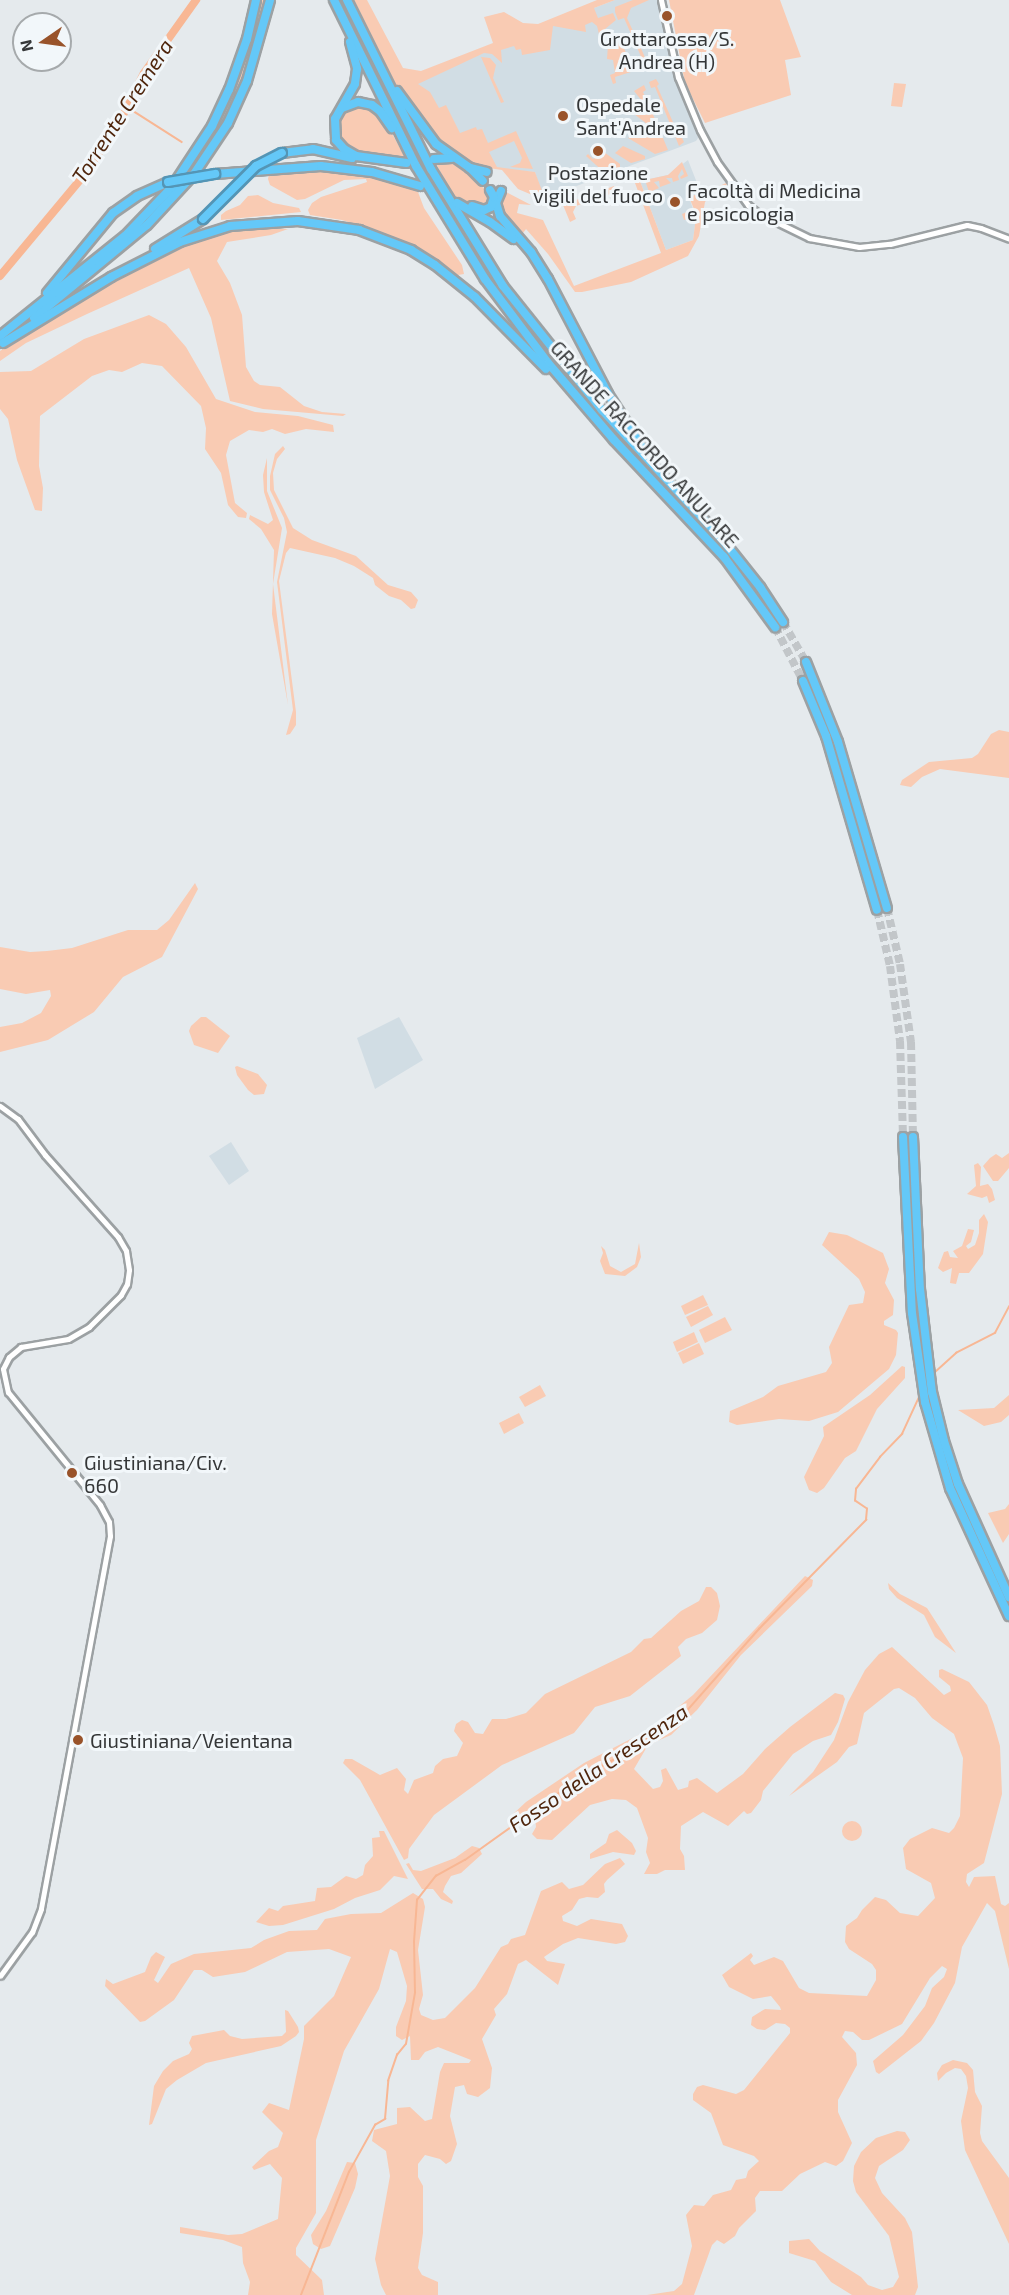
<!DOCTYPE html>
<meta charset="utf-8">
<style>
body{margin:0}
#map{position:relative;width:1009px;height:2295px;overflow:hidden;background:#e5eaed;font-family:"Exo 2",sans-serif}
div>[style]{position:absolute}
.built>*{inset:0;background:#d1dde4}
.green>*{inset:0;background:#f9cbb3}
.round{border-radius:50%}
.stream>*{height:1.5px;margin:-0.75px;padding:0 0.75px;transform-origin:0.75px;border-radius:0.75px;background:#f8b794}
.river>*{height:8px;margin:-4px;padding:0 4px;transform-origin:4px;border-radius:4px;background:#f8b794}
.highway-tunnel>*{height:8px;margin-top:-4px;transform-origin:0;background:repeating-linear-gradient(90deg,#c2c6c9 0 8px,transparent 0 12px)}
.roads{filter:drop-shadow(2px 0 #9ca1a3) drop-shadow(-2px 0 #9ca1a3) drop-shadow(0 2px #9ca1a3) drop-shadow(0 -2px #9ca1a3)}
.minor>*{height:5px;margin:-2.5px;padding:0 2.5px;transform-origin:2.5px;border-radius:2.5px;background:#fff}
.highway>*{height:8px;margin:-4px;padding:0 4px;transform-origin:4px;border-radius:4px;background:#64c8f8}
.bridges{filter:drop-shadow(2px 0 #5495b5) drop-shadow(-2px 0 #5495b5) drop-shadow(0 2px #5495b5) drop-shadow(0 -2px #5495b5)}
.highway-bridge>*{height:8px;margin:-4px;padding:0 4px;transform-origin:4px;border-radius:4px;background:#64c8f8}
.dots>*{width:16px;height:16px;translate:-50% -50%;box-sizing:border-box;border:3px solid #f2f7fa;border-radius:50%}
span{translate:-50% -50%;white-space:nowrap;text-align:center;line-height:1.15;-webkit-text-stroke:6px #f2f7fa;paint-order:stroke}
.poi-label{font-size:20px;color:#353738}
.left{translate:0 -50%;text-align:left}
.street-label{font-size:20px;color:#353738}
.water-label{font-size:21px;color:#4f260d;font-style:italic}
.north{position:absolute;left:12px;top:12px;width:60px;height:60px;box-sizing:border-box;background:#f2f7fa;border:2px solid #a6aaac;border-radius:50%;rotate:257deg;font-size:16px;font-weight:700;line-height:24px;text-align:center;color:#353738}
.north::after{content:'';display:block;margin:auto;width:21px;height:27px;background:#99532a;clip-path:polygon(50% 0,100% 100%,50% 72%,0 100%)}
</style>
<div id="map">
<div class="built">
<div style="clip-path:polygon(615px 0,659px 0,678px 88px,700px 135px,696px 141px,542px 199px,537px 199px,542px 197px,535px 172px,506px 170px,467px 158px,407px 79px)"></div>
<div style="clip-path:polygon(688px 160px,701px 193px,689px 197px,696px 218px,693px 240px,666px 250px,640px 181px,668px 175px)"></div>
<div style="clip-path:polygon(399px 1017px,423px 1060px,375px 1089px,357px 1038px)"></div>
<div style="clip-path:polygon(231px 1142px,249px 1171px,229px 1185px,209px 1156px)"></div>
</div>
<div class="green">
<div style="clip-path:polygon(261px 0,266px 0,252px 58px,237px 96px,222px 126px,192px 173px,187px 173px,217px 126px,231px 98px,244px 65px)"></div>
<div style="clip-path:polygon(354px 0,367px 0,403px 68px,421px 71px,493px 43px,484px 17px,504px 12px,523px 23px,538px 24px,597px 0,615px 0,594px 8px,598px 18px,613px 13px,616px 20px,599px 34px,597px 26px,592px 22px,585px 25px,586px 32px,553px 26px,550px 50px,522px 55px,521px 49px,516px 50px,514px 46px,501px 50px,502px 63px,492px 54px,484px 53px,418px 84px,430px 92px,439px 108px,446px 105px,460px 133px,476px 127px,477px 130px,482px 129px,488px 143px,516px 131px,533px 169px,510px 167px,520px 163px,522px 158px,514px 141px,489px 152px,497px 167px,535px 172px,544px 196px,537px 197px,518px 189px,502px 170px,475px 166px,440px 145px,397px 87px)"></div>
<div style="clip-path:polygon(633px 0,649px 0,631px 8px,627px 18px,649px 66px,643px 68px,640px 63px,643px 61px,624px 18px,618px 20px,615px 12px,615px 7px)"></div>
<div style="clip-path:polygon(669px 0,780px 0,801px 57px,785px 60px,791px 95px,705px 123px,685px 83px)"></div>
<div style="clip-path:polygon(614px 39px,624px 42px,623px 46px,632px 66px,635px 65px,637px 70px,615px 77px,616px 83px,613px 84px,610px 75px,615px 73px,613px 60px,607px 59px,608px 45px)"></div>
<div style="clip-path:polygon(481px 57px,490px 58px,496px 65px,493px 78px,504px 102px,501px 103px)"></div>
<div style="clip-path:polygon(656px 79px,659px 84px,657px 86px,680px 138px,682px 138px,684px 142px,679px 146px,655px 87px,651px 88px,649px 82px)"></div>
<div style="clip-path:polygon(894px 83px,906px 84px,902px 107px,891px 106px)"></div>
<div style="clip-path:polygon(644px 85px,646px 90px,643px 92px,655px 119px,647px 124px,629px 110px,642px 101px,634px 91px)"></div>
<div style="clip-path:polygon(357px 105px,369px 107px,384px 119px,406px 159px,361px 153px,344px 144px,339px 135px,340px 118px,347px 109px)"></div>
<div style="clip-path:polygon(658px 126px,668px 150px,655px 154px,628px 138px,635px 133px,635px 128px,646px 131px)"></div>
<div style="clip-path:polygon(623px 146px,645px 156px,645px 159px,631px 163px,615px 153px)"></div>
<div style="clip-path:polygon(604px 152px,620px 164px,620px 168px,606px 174px,586px 156px,588px 154px,593px 159px)"></div>
<div style="clip-path:polygon(435px 162px,451px 162px,467px 170px,488px 193px,492px 204px,481px 207px,455px 198px)"></div>
<div style="clip-path:polygon(682px 162px,688px 176px,681px 179px,680px 177px,684px 174px,682px 169px,678px 176px,679px 180px,673px 182px,672px 178px,666px 178px,671px 183px,660px 187px,659px 181px,654px 182px,659px 188px,652px 191px,657px 202px,653px 204px,645px 180px,668px 175px)"></div>
<div style="clip-path:polygon(307px 170px,339px 170px,380px 177px,418px 192px,424px 208px,462px 265px,464px 274px,458px 275px,385px 234px,342px 220px,310px 215px,308px 210px,312px 203px,321px 197px,367px 182px,366px 179px,344px 180px,305px 199px,297px 200px,270px 185px,268px 179px,269px 174px)"></div>
<div style="clip-path:polygon(640px 181px,666px 250px,693px 240px,696px 217px,684px 220px,682px 214px,694px 209px,689px 197px,701px 193px,703px 197px,711px 190px,726px 183px,727px 185px,715px 191px,705px 202px,699px 236px,688px 256px,631px 282px,582px 292px,575px 292px,548px 254px,526px 229px,520px 237px,507px 223px,499px 205px,503px 194px,508px 193px,531px 205px,519px 204px,517px 213px,543px 220px,574px 286px,661px 253px,635px 183px)"></div>
<div style="clip-path:polygon(614px 186px,623px 202px,620px 203px,617px 195px,613px 193px,576px 206px,573px 212px,576px 219px,570px 222px,563px 205px)"></div>
<div style="clip-path:polygon(258px 195px,273px 203px,299px 208px,301px 212px,221px 220px,221px 215px,226px 211px,240px 205px,248px 196px)"></div>
<div style="clip-path:polygon(250px 228px,288px 229px,271px 235px,227px 242px,217px 261px,230px 283px,242px 315px,246px 367px,254px 381px,260px 385px,280px 387px,304px 406px,322px 412px,346px 414px,343px 416px,263px 409px,230px 401px,211px 318px,189px 268px,87px 314px,26px 343px,0 361px,0 351px,45px 321px,148px 261px,176px 247px,217px 234px)"></div>
<div style="clip-path:polygon(149px 315px,166px 324px,186px 347px,216px 399px,255px 412px,298px 416px,333px 425px,334px 432px,306px 429px,285px 434px,272px 429px,263px 432px,249px 430px,230px 441px,226px 455px,235px 503px,247px 513px,246px 518px,238px 517px,228px 505px,221px 473px,205px 449px,206px 428px,201px 406px,162px 366px,142px 363px,122px 372px,109px 370px,92px 376px,40px 416px,39px 466px,43px 488px,42px 511px,35px 510px,17px 460px,8px 419px,0 409px,0 372px,31px 371px,84px 339px)"></div>
<div style="clip-path:polygon(283px 446px,285px 449px,277px 459px,273px 473px,274px 490px,293px 528px,312px 540px,356px 556px,388px 585px,411px 592px,418px 600px,415px 608px,411px 609px,401px 600px,389px 596px,375px 585px,373px 578px,354px 566px,335px 558px,290px 548px,286px 553px,279px 581px,296px 712px,296px 725px,290px 734px,286px 735px,293px 710px,277px 582px,287px 532px,284px 518px,270px 490px,270px 476px,275px 454px)"></div>
<div style="clip-path:polygon(267px 458px,267px 491px,282px 528px,273px 584px,288px 705px,272px 614px,274px 550px,261px 529px,249px 519px,250px 515px,268px 524px,273px 520px,264px 492px,263px 475px)"></div>
<div style="clip-path:polygon(999px 730px,1009px 732px,1009px 778px,940px 769px,922px 777px,911px 787px,900px 785px,902px 780px,929px 762px,972px 758px,978px 754px,991px 734px)"></div>
<div style="clip-path:polygon(195px 883px,198px 889px,162px 957px,123px 977px,94px 1012px,48px 1040px,0 1052px,0 1027px,22px 1023px,41px 1013px,51px 996px,50px 990px,26px 994px,0 989px,0 947px,30px 952px,47px 951px,72px 948px,128px 930px,157px 930px,169px 920px)"></div>
<div style="clip-path:polygon(201px 1017px,206px 1017px,230px 1036px,218px 1053px,194px 1045px,189px 1031px,191px 1026px)"></div>
<div style="clip-path:polygon(237px 1066px,258px 1074px,267px 1085px,264px 1094px,254px 1095px,248px 1090px,237px 1075px,235px 1067px)"></div>
<div style="clip-path:polygon(1009px 1153px,1009px 1168px,998px 1181px,993px 1181px,983px 1166px,990px 1158px,996px 1154px,1002px 1158px)"></div>
<div style="clip-path:polygon(978px 1163px,981px 1167px,980px 1186px,988px 1184px,992px 1189px,995px 1200px,989px 1203px,987px 1196px,982px 1198px,967px 1194px,976px 1186px,974px 1165px)"></div>
<div style="clip-path:polygon(984px 1214px,988px 1222px,983px 1254px,969px 1273px,959px 1273px,956px 1284px,950px 1283px,952px 1268px,943px 1272px,938px 1268px,944px 1252px,948px 1251px,950px 1257px,958px 1258px,953px 1251px,962px 1246px,968px 1229px,974px 1230px,971px 1242px,966px 1246px,968px 1249px,975px 1245px,979px 1233px,979px 1220px)"></div>
<div style="clip-path:polygon(829px 1232px,847px 1235px,883px 1253px,889px 1269px,885px 1283px,894px 1300px,893px 1315px,884px 1321px,884px 1325px,896px 1330px,898px 1333px,896px 1355px,889px 1369px,838px 1412px,809px 1421px,779px 1419px,737px 1425px,729px 1422px,730px 1411px,763px 1397px,778px 1386px,826px 1372px,832px 1363px,829px 1347px,849px 1305px,863px 1303px,865px 1292px,859px 1279px,822px 1245px)"></div>
<div style="clip-path:polygon(639px 1243px,641px 1257px,637px 1267px,625px 1276px,605px 1274px,600px 1261px,603px 1253px,601px 1246px,605px 1250px,610px 1266px,621px 1272px,635px 1264px)"></div>
<div style="clip-path:polygon(703px 1295px,708px 1305px,685px 1315px,681px 1306px)"></div>
<div style="clip-path:polygon(708px 1306px,713px 1315px,691px 1327px,686px 1317px)"></div>
<div style="clip-path:polygon(725px 1317px,732px 1330px,705px 1343px,699px 1330px)"></div>
<div style="clip-path:polygon(694px 1332px,698px 1342px,677px 1352px,673px 1342px)"></div>
<div style="clip-path:polygon(699px 1343px,704px 1354px,683px 1364px,678px 1353px)"></div>
<div style="clip-path:polygon(902px 1366px,905px 1367px,905px 1378px,877px 1409px,856px 1451px,845px 1458px,824px 1488px,817px 1493px,809px 1490px,804px 1477px,824px 1436px,823px 1427px,870px 1395px)"></div>
<div style="clip-path:polygon(540px 1385px,546px 1396px,525px 1407px,519px 1397px)"></div>
<div style="clip-path:polygon(1009px 1395px,1009px 1415px,1001px 1422px,984px 1426px,958px 1410px,994px 1408px)"></div>
<div style="clip-path:polygon(519px 1413px,524px 1423px,504px 1434px,499px 1423px)"></div>
<div style="clip-path:polygon(1009px 1504px,1009px 1534px,1003px 1543px,988px 1513px,1005px 1509px)"></div>
<div style="clip-path:polygon(805px 1576px,813px 1580px,812px 1586px,741px 1655px,697px 1710px,671px 1735px,648px 1745px,634px 1769px,653px 1789px,660px 1787px,663px 1781px,661px 1770px,666px 1768px,678px 1790px,688px 1787px,689px 1781px,697px 1778px,717px 1793px,743px 1774px,765px 1749px,790px 1727px,835px 1693px,843px 1695px,845px 1699px,838px 1722px,831px 1735px,813px 1741px,793px 1754px,763px 1791px,761px 1800px,751px 1813px,747px 1814px,744px 1811px,728px 1826px,703px 1812px,681px 1826px,680px 1849px,684px 1856px,685px 1870px,665px 1870px,657px 1874px,644px 1874px,650px 1863px,646px 1852px,648px 1838px,637px 1808px,626px 1800px,612px 1799px,590px 1805px,552px 1840px,537px 1839px,532px 1834px,536px 1827px,535px 1818px,517px 1827px,512px 1824px,512px 1815px,526px 1802px,584px 1763px,654px 1727px,693px 1695px)"></div>
<div style="clip-path:polygon(888px 1583px,900px 1594px,927px 1608px,956px 1653px,935px 1637px,924px 1615px,897px 1598px,889px 1589px)"></div>
<div style="clip-path:polygon(706px 1587px,711px 1587px,717px 1593px,720px 1606px,717px 1620px,702px 1633px,686px 1639px,678px 1647px,681px 1656px,630px 1696px,595px 1707px,574px 1733px,502px 1765px,434px 1815px,409px 1849px,408px 1858px,404px 1860px,360px 1780px,343px 1763px,345px 1759px,352px 1759px,380px 1775px,397px 1768px,406px 1779px,404px 1790px,408px 1794px,414px 1780px,433px 1773px,435px 1766px,443px 1759px,457px 1756px,463px 1743px,454px 1731px,456px 1724px,462px 1720px,468px 1722px,475px 1733px,483px 1734px,492px 1719px,506px 1719px,526px 1713px,545px 1694px,631px 1652px,644px 1639px,651px 1638px,681px 1611px,699px 1601px)"></div>
<div style="clip-path:polygon(892px 1647px,944px 1695px,951px 1691px,950px 1686px,939px 1677px,939px 1670px,942px 1669px,969px 1682px,987px 1705px,994px 1725px,1000px 1746px,1002px 1794px,984px 1863px,967px 1874px,966px 1882px,969px 1887px,974px 1877px,995px 1876px,1001px 1904px,1005px 1906px,1009px 1903px,1009px 1969px,995px 1911px,987px 1903px,962px 1947px,955px 1983px,934px 2023px,921px 2041px,879px 2074px,876px 2072px,873px 2061px,903px 2035px,925px 2006px,932px 1988px,944px 1977px,947px 1969px,942px 1966px,930px 1978px,902px 2024px,869px 2040px,862px 2040px,853px 2032px,845px 2031px,842px 2037px,856px 2053px,857px 2065px,838px 2100px,838px 2112px,852px 2143px,843px 2161px,836px 2166px,825px 2162px,800px 2174px,782px 2191px,760px 2191px,755px 2198px,756px 2211px,739px 2228px,735px 2236px,724px 2244px,717px 2240px,712px 2245px,694px 2295px,647px 2295px,674px 2291px,682px 2284px,692px 2246px,686px 2215px,694px 2205px,704px 2206px,713px 2195px,731px 2190px,736px 2180px,746px 2178px,748px 2171px,759px 2161px,754px 2156px,723px 2145px,711px 2113px,693px 2100px,693px 2094px,697px 2087px,703px 2085px,736px 2094px,744px 2090px,790px 2033px,790px 2028px,785px 2024px,776px 2023px,765px 2030px,757px 2029px,751px 2025px,752px 2017px,765px 2009px,781px 2010px,780px 2007px,771px 1996px,753px 1999px,729px 1987px,722px 1975px,751px 1953px,753px 1956px,750px 1960px,754px 1965px,774px 1957px,783px 1961px,799px 1988px,809px 1993px,867px 1996px,876px 1980px,876px 1970px,872px 1964px,849px 1949px,845px 1942px,846px 1926px,857px 1918px,862px 1910px,875px 1897px,886px 1900px,900px 1913px,918px 1916px,935px 1898px,931px 1883px,906px 1869px,903px 1848px,910px 1839px,932px 1828px,949px 1833px,954px 1828px,960px 1816px,963px 1758px,954px 1734px,932px 1718px,915px 1698px,899px 1688px,894px 1689px,864px 1713px,857px 1744px,849px 1747px,837px 1762px,789px 1796px,813px 1772px,834px 1740px,848px 1702px,865px 1670px,879px 1654px)"></div>
<div class="round" style="left:842px;top:1821px;width:20px;height:20px"></div>
<div style="clip-path:polygon(617px 1830px,632px 1843px,636px 1851px,634px 1855px,613px 1852px,590px 1859px,590px 1854px,606px 1843px,609px 1834px)"></div>
<div style="clip-path:polygon(379px 1831px,384px 1831px,408px 1879px,394px 1876px,380px 1890px,355px 1898px,334px 1909px,283px 1925px,269px 1926px,256px 1922px,269px 1908px,278px 1911px,283px 1906px,315px 1901px,317px 1888px,331px 1887px,346px 1876px,356px 1879px,363px 1875px,365px 1865px,373px 1856px,372px 1838px,380px 1837px)"></div>
<div style="clip-path:polygon(472px 1846px,479px 1848px,482px 1854px,461px 1873px,451px 1876px,445px 1886px,443px 1892px,453px 1901px,452px 1904px,441px 1899px,433px 1889px,422px 1889px,406px 1864px,409px 1863px,413px 1870px,421px 1871px,455px 1858px)"></div>
<div style="clip-path:polygon(620px 1858px,625px 1864px,607px 1880px,604px 1884px,605px 1892px,598px 1898px,587px 1897px,579px 1899px,572px 1910px,562px 1916px,563px 1921px,577px 1926px,591px 1919px,622px 1924px,628px 1936px,625px 1942px,616px 1944px,578px 1938px,563px 1944px,544px 1957px,547px 1961px,565px 1964px,558px 1985px,526px 1960px,518px 1964px,507px 1994px,494px 2009px,496px 2015px,482px 2039px,492px 2068px,490px 2088px,478px 2097px,467px 2094px,464px 2085px,455px 2087px,450px 2116px,457px 2144px,451px 2161px,446px 2164px,440px 2159px,425px 2155px,418px 2164px,418px 2177px,423px 2186px,423px 2233px,418px 2268px,422px 2275px,438px 2282px,438px 2295px,386px 2295px,381px 2285px,375px 2259px,390px 2176px,386px 2151px,372px 2141px,374px 2130px,397px 2124px,397px 2108px,410px 2107px,425px 2121px,432px 2119px,440px 2072px,444px 2063px,469px 2063px,471px 2060px,438px 2047px,425px 2052px,419px 2060px,411px 2060px,410px 2036px,402px 2040px,396px 2036px,396px 2027px,406px 2001px,407px 1986px,397px 1952px,390px 1949px,379px 1989px,344px 2051px,316px 2140px,316px 2213px,296px 2248px,296px 2255px,322px 2280px,324px 2295px,248px 2295px,250px 2282px,243px 2263px,242px 2247px,223px 2240px,180px 2233px,180px 2227px,228px 2235px,242px 2234px,278px 2219px,282px 2178px,270px 2164px,254px 2170px,252px 2167px,269px 2151px,278px 2147px,283px 2133px,262px 2112px,269px 2103px,289px 2110px,304px 2039px,304px 2026px,334px 1996px,351px 1957px,329px 1949px,287px 1952px,245px 1972px,213px 1977px,202px 1970px,194px 1970px,174px 2000px,145px 2021px,140px 2022px,105px 1986px,106px 1979px,113px 1984px,145px 1972px,151px 1957px,156px 1952px,165px 1957px,154px 1980px,158px 1983px,171px 1964px,194px 1954px,251px 1948px,264px 1940px,289px 1931px,317px 1930px,325px 1919px,351px 1914px,381px 1913px,413px 1893px,423px 1899px,425px 1907px,418px 1950px,423px 1995px,419px 2009px,421px 2015px,433px 2020px,445px 2018px,475px 1988px,501px 1947px,508px 1944px,511px 1939px,525px 1935px,541px 1891px,562px 1882px,569px 1889px,583px 1885px,605px 1864px)"></div>
<div style="clip-path:polygon(285px 2010px,288px 2011px,298px 2027px,299px 2032px,296px 2036px,281px 2046px,206px 2063px,177px 2080px,166px 2089px,152px 2124px,149px 2125px,154px 2086px,163px 2071px,173px 2061px,189px 2054px,192px 2049px,189px 2043px,192px 2036px,224px 2030px,230px 2036px,242px 2039px,282px 2036px,286px 2032px)"></div>
<div style="clip-path:polygon(953px 2060px,967px 2063px,973px 2070px,975px 2092px,982px 2106px,980px 2133px,982px 2141px,1009px 2178px,1009px 2244px,965px 2150px,961px 2121px,968px 2088px,966px 2076px,961px 2069px,955px 2068px,946px 2073px,938px 2081px,937px 2073px,942px 2065px)"></div>
<div style="clip-path:polygon(897px 2131px,905px 2132px,910px 2140px,903px 2150px,879px 2166px,875px 2178px,882px 2193px,905px 2218px,912px 2232px,918px 2287px,915px 2295px,852px 2295px,831px 2282px,815px 2261px,789px 2253px,789px 2241px,809px 2239px,820px 2251px,861px 2277px,868px 2285px,882px 2290px,893px 2287px,899px 2277px,889px 2236px,856px 2192px,853px 2181px,854px 2166px,861px 2152px,876px 2138px)"></div>
<div style="clip-path:polygon(347px 2162px,355px 2163px,358px 2174px,355px 2188px,330px 2246px,321px 2249px,313px 2244px,311px 2235px,326px 2211px)"></div>
</div>
<div class="stream">
<div style="left:127px;top:107px;width:65px;rotate:32.5deg"></div>
<div style="left:934px;top:1373px;width:30px;rotate:-42deg"></div>
<div style="left:956px;top:1353px;width:44px;rotate:-27.1deg"></div>
<div style="left:995px;top:1333px;width:30px;rotate:-62deg"></div>
<div style="left:301px;top:2295px;width:132px;rotate:-68.7deg"></div>
<div style="left:349px;top:2172px;width:54px;rotate:-61deg"></div>
<div style="left:375px;top:2125px;width:12px;rotate:-31deg"></div>
<div style="left:385px;top:2119px;width:38px;rotate:-85deg"></div>
<div style="left:388px;top:2081px;width:28px;rotate:-71deg"></div>
<div style="left:397px;top:2055px;width:14px;rotate:-51deg"></div>
<div style="left:406px;top:2044px;width:52px;rotate:-80deg"></div>
<div style="left:415px;top:1993px;width:51px;rotate:-91.1deg"></div>
<div style="left:414px;top:1942px;width:42px;rotate:-85.9deg"></div>
<div style="left:417px;top:1900px;width:31px;rotate:-52deg"></div>
<div style="left:436px;top:1876px;width:33px;rotate:-29deg"></div>
<div style="left:465px;top:1860px;width:138px;rotate:-35.5deg"></div>
<div style="left:577px;top:1780px;width:38px;rotate:-29deg"></div>
<div style="left:610px;top:1762px;width:90px;rotate:-33.2deg"></div>
<div style="left:685px;top:1713px;width:112px;rotate:-48.6deg"></div>
<div style="left:759px;top:1629px;width:153px;rotate:-45.5deg"></div>
<div style="left:866px;top:1520px;width:11px;rotate:-85deg"></div>
<div style="left:867px;top:1509px;width:14px;rotate:-146deg"></div>
<div style="left:855px;top:1501px;width:12px;rotate:-85deg"></div>
<div style="left:856px;top:1489px;width:40px;rotate:-53deg"></div>
<div style="left:880px;top:1457px;width:32px;rotate:-46deg"></div>
<div style="left:902px;top:1434px;width:43px;rotate:-65.2deg"></div>
</div>
<div class="river">
<div style="left:0;top:276px;width:133px;rotate:-50.2deg"></div>
<div style="left:85px;top:174px;width:66px;rotate:-56.8deg"></div>
<div style="left:121px;top:119px;width:51px;rotate:-63.4deg"></div>
<div style="left:144px;top:73px;width:90px;rotate:-54.5deg"></div>
</div>
<div class="highway-tunnel">
<div style="left:783px;top:622px;width:46px;rotate:60.1deg"></div>
<div style="left:775px;top:627px;width:61px;rotate:62.6deg"></div>
<div style="left:887px;top:908px;width:57px;rotate:76.9deg"></div>
<div style="left:900px;top:964px;width:79px;rotate:82deg"></div>
<div style="left:911px;top:1042px;width:95px;rotate:88.8deg"></div>
<div style="left:877px;top:910px;width:57px;rotate:76.9deg"></div>
<div style="left:890px;top:966px;width:76px;rotate:82.4deg"></div>
<div style="left:900px;top:1041px;width:96px;rotate:88.2deg"></div>
</div>
<div class="roads">
<div class="minor">
<div style="left:661px;top:0;width:79px;rotate:77.6deg"></div>
<div style="left:678px;top:77px;width:57px;rotate:67.5deg"></div>
<div style="left:700px;top:130px;width:36px;rotate:62deg"></div>
<div style="left:717px;top:162px;width:53px;rotate:54.2deg"></div>
<div style="left:748px;top:205px;width:13px;rotate:39deg"></div>
<div style="left:758px;top:213px;width:57px;rotate:26.1deg"></div>
<div style="left:809px;top:238px;width:51px;rotate:10.2deg"></div>
<div style="left:859px;top:247px;width:31px;rotate:-6deg"></div>
<div style="left:890px;top:244px;width:79px;rotate:-13.9deg"></div>
<div style="left:967px;top:225px;width:14px;rotate:12deg"></div>
<div style="left:981px;top:228px;width:30px;rotate:21deg"></div>
<div style="left:0;top:1106px;width:22px;rotate:36deg"></div>
<div style="left:18px;top:1119px;width:45px;rotate:53.1deg"></div>
<div style="left:45px;top:1155px;width:110px;rotate:48.3deg"></div>
<div style="left:118px;top:1237px;width:16px;rotate:60deg"></div>
<div style="left:126px;top:1251px;width:19px;rotate:81deg"></div>
<div style="left:129px;top:1270px;width:14px;rotate:98deg"></div>
<div style="left:127px;top:1284px;width:13px;rotate:119deg"></div>
<div style="left:121px;top:1295px;width:45px;rotate:135deg"></div>
<div style="left:89px;top:1327px;width:24px;rotate:150deg"></div>
<div style="left:68px;top:1339px;width:48px;rotate:170.3deg"></div>
<div style="left:21px;top:1347px;width:16px;rotate:140deg"></div>
<div style="left:9px;top:1357px;width:13px;rotate:117deg"></div>
<div style="left:3px;top:1369px;width:24px;rotate:78deg"></div>
<div style="left:8px;top:1392px;width:146px;rotate:50.8deg"></div>
<div style="left:100px;top:1505px;width:19px;rotate:62deg"></div>
<div style="left:109px;top:1522px;width:14px;rotate:86deg"></div>
<div style="left:110px;top:1536px;width:379px;rotate:100.5deg"></div>
<div style="left:41px;top:1909px;width:25px;rotate:111deg"></div>
<div style="left:32px;top:1932px;width:54px;rotate:126deg"></div>
</div>
<div class="highway">
<div style="left:334px;top:0;width:185px;rotate:63.7deg"></div>
<div style="left:416px;top:166px;width:132px;rotate:58.6deg"></div>
<div style="left:485px;top:279px;width:105px;rotate:53.1deg"></div>
<div style="left:548px;top:363px;width:101px;rotate:49.4deg"></div>
<div style="left:614px;top:440px;width:161px;rotate:46.8deg"></div>
<div style="left:724px;top:557px;width:87px;rotate:53.9deg"></div>
<div style="left:347px;top:0;width:189px;rotate:63.6deg"></div>
<div style="left:431px;top:169px;width:137px;rotate:58.4deg"></div>
<div style="left:503px;top:286px;width:159px;rotate:51.4deg"></div>
<div style="left:602px;top:410px;width:175px;rotate:47.1deg"></div>
<div style="left:721px;top:538px;width:63px;rotate:51.5deg"></div>
<div style="left:760px;top:587px;width:42px;rotate:56.7deg"></div>
<div style="left:350px;top:42px;width:28px;rotate:75deg"></div>
<div style="left:357px;top:69px;width:15px;rotate:98deg"></div>
<div style="left:355px;top:84px;width:40px;rotate:119.7deg"></div>
<div style="left:335px;top:119px;width:21px;rotate:87deg"></div>
<div style="left:336px;top:140px;width:12px;rotate:48deg"></div>
<div style="left:344px;top:149px;width:14px;rotate:30deg"></div>
<div style="left:356px;top:156px;width:51px;rotate:7.8deg"></div>
<div style="left:397px;top:91px;width:66px;rotate:53.7deg"></div>
<div style="left:436px;top:144px;width:42px;rotate:35.2deg"></div>
<div style="left:470px;top:168px;width:18px;rotate:45deg"></div>
<div style="left:342px;top:108px;width:17px;rotate:-21deg"></div>
<div style="left:358px;top:102px;width:14px;rotate:12deg"></div>
<div style="left:372px;top:105px;width:10px;rotate:37deg"></div>
<div style="left:380px;top:111px;width:21px;rotate:55deg"></div>
<div style="left:282px;top:153px;width:31px;rotate:-7deg"></div>
<div style="left:313px;top:149px;width:40px;rotate:13deg"></div>
<div style="left:434px;top:159px;width:18px;rotate:-3deg"></div>
<div style="left:470px;top:168px;width:17px;rotate:13deg"></div>
<div style="left:215px;top:174px;width:106px;rotate:-4.3deg"></div>
<div style="left:321px;top:166px;width:51px;rotate:6.7deg"></div>
<div style="left:372px;top:172px;width:50px;rotate:16.3deg"></div>
<div style="left:501px;top:191px;width:13px;rotate:113deg"></div>
<div style="left:496px;top:203px;width:14px;rotate:73deg"></div>
<div style="left:500px;top:216px;width:48px;rotate:49.3deg"></div>
<div style="left:531px;top:252px;width:32px;rotate:58deg"></div>
<div style="left:548px;top:279px;width:130px;rotate:62.4deg"></div>
<div style="left:608px;top:394px;width:61px;rotate:57.1deg"></div>
<div style="left:457px;top:203px;width:38px;rotate:30deg"></div>
<div style="left:490px;top:222px;width:29px;rotate:36deg"></div>
<div style="left:472px;top:206px;width:13px;rotate:18deg"></div>
<div style="left:484px;top:210px;width:8px;rotate:-23deg"></div>
<div style="left:491px;top:207px;width:10px;rotate:-73deg"></div>
<div style="left:494px;top:197px;width:8px;rotate:-120deg"></div>
<div style="left:155px;top:249px;width:57px;rotate:-32deg"></div>
<div style="left:47px;top:293px;width:104px;rotate:-50.5deg"></div>
<div style="left:113px;top:213px;width:29px;rotate:-35deg"></div>
<div style="left:137px;top:196px;width:34px;rotate:-24deg"></div>
<div style="left:34px;top:318px;width:146px;rotate:-39.5deg"></div>
<div style="left:147px;top:225px;width:69px;rotate:-47.3deg"></div>
<div style="left:194px;top:174px;width:61px;rotate:-56.3deg"></div>
<div style="left:228px;top:123px;width:46px;rotate:-65.7deg"></div>
<div style="left:247px;top:81px;width:84px;rotate:-74.1deg"></div>
<div style="left:0;top:336px;width:160px;rotate:-38.7deg"></div>
<div style="left:125px;top:236px;width:68px;rotate:-46.2deg"></div>
<div style="left:172px;top:187px;width:73px;rotate:-56.7deg"></div>
<div style="left:212px;top:126px;width:40px;rotate:-65deg"></div>
<div style="left:229px;top:90px;width:54px;rotate:-70.6deg"></div>
<div style="left:247px;top:39px;width:40px;rotate:-77deg"></div>
<div style="left:3px;top:343px;width:127px;rotate:-31.4deg"></div>
<div style="left:111px;top:277px;width:77px;rotate:-26.9deg"></div>
<div style="left:180px;top:242px;width:52px;rotate:-17.7deg"></div>
<div style="left:230px;top:226px;width:68px;rotate:-4.2deg"></div>
<div style="left:298px;top:221px;width:62px;rotate:8.4deg"></div>
<div style="left:359px;top:230px;width:56px;rotate:21deg"></div>
<div style="left:411px;top:250px;width:28px;rotate:32deg"></div>
<div style="left:435px;top:265px;width:51px;rotate:38.7deg"></div>
<div style="left:475px;top:297px;width:101px;rotate:45.4deg"></div>
<div style="left:806px;top:662px;width:86px;rotate:68.2deg"></div>
<div style="left:838px;top:742px;width:173px;rotate:73.6deg"></div>
<div style="left:803px;top:681px;width:60px;rotate:67.3deg"></div>
<div style="left:826px;top:736px;width:181px;rotate:73.7deg"></div>
<div style="left:903px;top:1137px;width:176px;rotate:87.1deg"></div>
<div style="left:912px;top:1313px;width:90px;rotate:81.7deg"></div>
<div style="left:925px;top:1402px;width:90px;rotate:73.8deg"></div>
<div style="left:950px;top:1488px;width:141px;rotate:65.3deg"></div>
<div style="left:913px;top:1137px;width:152px;rotate:87.4deg"></div>
<div style="left:920px;top:1289px;width:104px;rotate:83.4deg"></div>
<div style="left:932px;top:1392px;width:50px;rotate:76.2deg"></div>
<div style="left:944px;top:1441px;width:45px;rotate:72deg"></div>
<div style="left:958px;top:1484px;width:124px;rotate:65.7deg"></div>
</div>
</div>
<div class="bridges">
<div class="highway-bridge">
<div style="left:168px;top:182px;width:48px;rotate:-9.7deg"></div>
<div style="left:203px;top:219px;width:75px;rotate:-45deg"></div>
<div style="left:256px;top:166px;width:29px;rotate:-27deg"></div>
</div>
</div>
<div class="dots">
<div style="left:667px;top:16px;background:#99532a"></div>
<div style="left:563px;top:116px;background:#99532a"></div>
<div style="left:598px;top:151px;background:#99532a"></div>
<div style="left:675px;top:202px;background:#99532a"></div>
<div style="left:72px;top:1473px;background:#99532a"></div>
<div style="left:78px;top:1740px;background:#99532a"></div>
</div>
<div class="poi-label">
<span style="left:667px;top:50px">Grottarossa/S.<br>Andrea (H)</span>
<span class="left" style="left:576px;top:116px">Ospedale<br>Sant'Andrea</span>
<span style="left:598px;top:184px">Postazione<br>vigili del fuoco</span>
<span class="left" style="left:687px;top:202px">Facoltà di Medicina<br>e psicologia</span>
<span class="left" style="left:84px;top:1474px">Giustiniana/Civ.<br>660</span>
<span class="left" style="left:90px;top:1740px">Giustiniana/Veientana</span>
</div>
<div class="street-label">
<span style="left:645px;top:444px;rotate:48deg">GRANDE RACCORDO ANULARE</span>
</div>
<div class="water-label">
<span style="left:122px;top:111px;rotate:-57deg">Torrente Cremera</span>
<span style="left:598px;top:1768px;rotate:-34deg">Fosso della Crescenza</span>
</div>
<div class="north">N</div>
</div>
